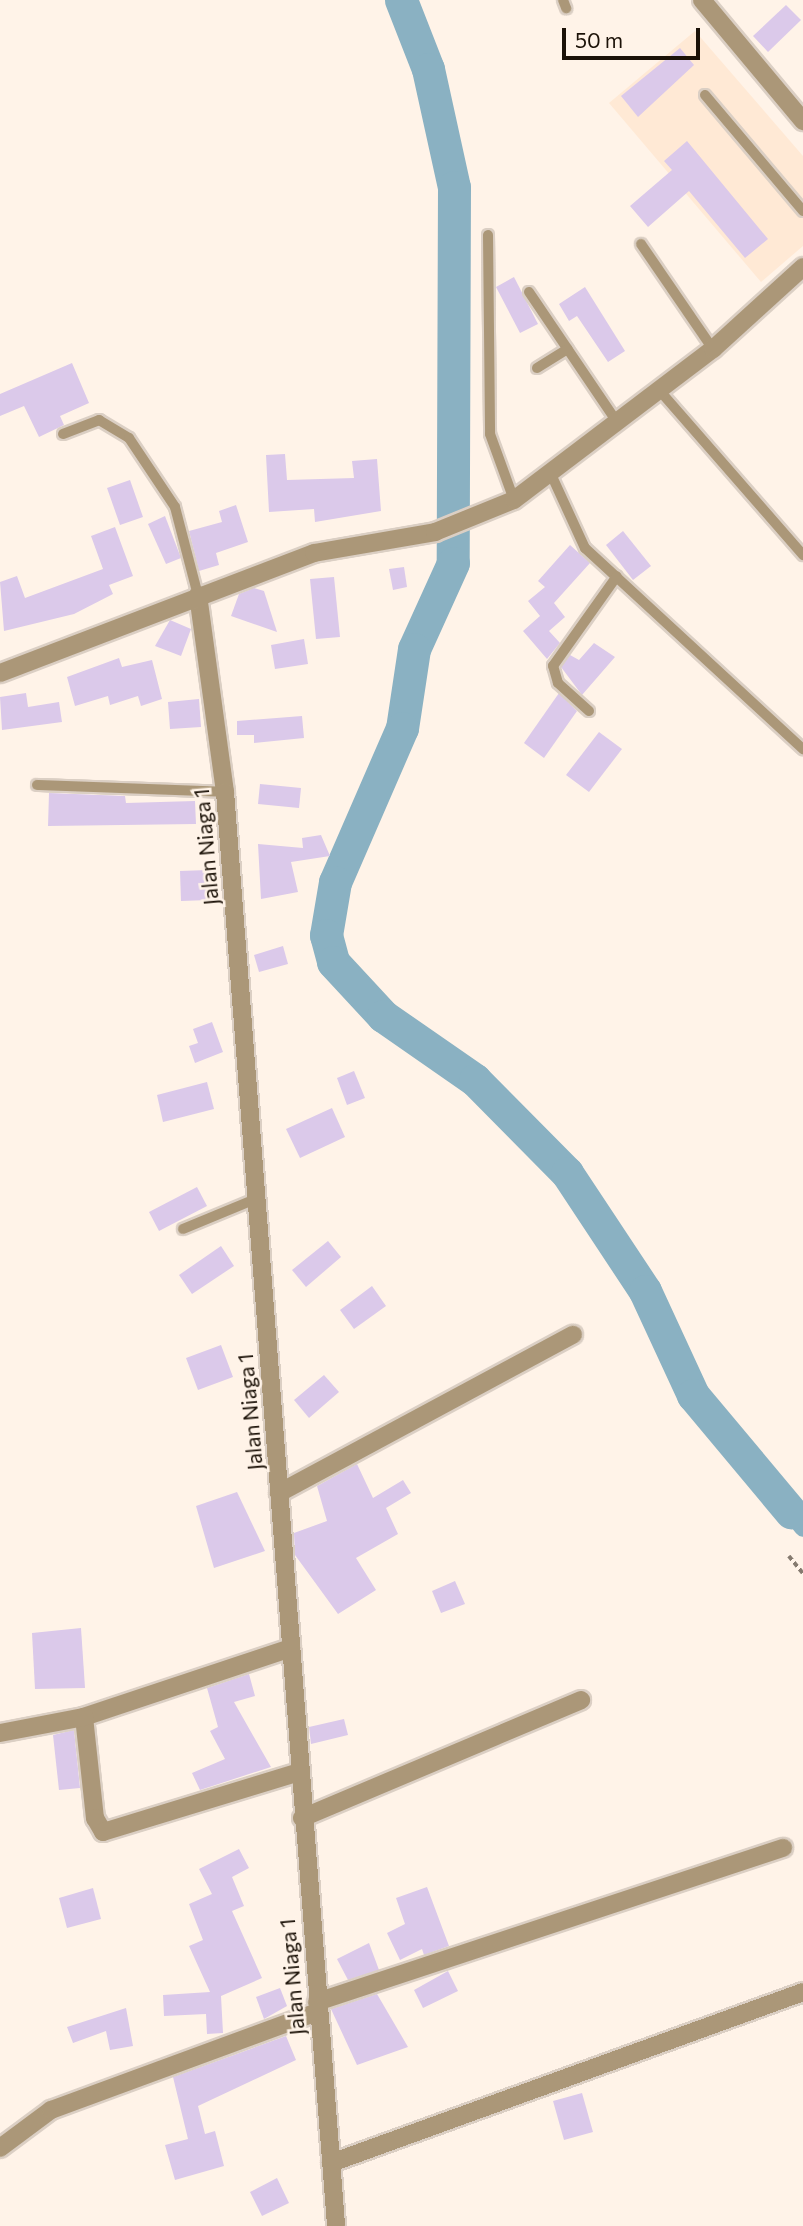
<!DOCTYPE html>
<style>
body{margin:0}
#map{position:relative;width:803px;height:2226px;overflow:hidden;background:#fff3e8;font-family:Commissioner,sans-serif}
div>[style]{position:absolute}
.built>*{inset:0;background:#ffe9d5}
.canal>*{height:19px;margin:-9.5px;padding:0 9.5px;transform-origin:9.5px;border-radius:9.5px;background:#8ab1c2}
.river>*{height:33px;margin:-16.5px;padding:0 16.5px;transform-origin:16.5px;border-radius:16.5px;background:#8ab1c2}
.building>*{inset:0;background:#dbc9ea}
.path>*{height:3.5px;margin-top:-1.75px;transform-origin:0;background:repeating-linear-gradient(90deg,#857a6f 0 5px,transparent 0 8.5px)}
.roads{filter:drop-shadow(2px 0 #dbcfc4) drop-shadow(-2px 0 #dbcfc4) drop-shadow(0 2px #dbcfc4) drop-shadow(0 -2px #dbcfc4)}
.service>*{height:10px;margin:-5px;padding:0 5px;transform-origin:5px;border-radius:5px;background:#ab9778}
.minor>*{height:18px;margin:-9px;padding:0 9px;transform-origin:9px;border-radius:9px;background:#ab9778}
.tertiary>*{height:18px;margin:-9px;padding:0 9px;transform-origin:9px;border-radius:9px;background:#ab9778}
span{translate:-50% -50%;white-space:nowrap;text-align:center;line-height:1.15;-webkit-text-stroke:5px #fff3e8;paint-order:stroke}
.street-label{font-size:21px;color:#1b1107}
.scale{position:absolute;left:562px;top:28px;width:138px;height:32px;box-sizing:border-box;border:4px solid #1b1107;border-top:0;padding-left:9px;font-size:21px;line-height:24px;white-space:nowrap;color:#1b1107;-webkit-text-stroke:5px #fff3e8;paint-order:stroke}
</style>
<div id="map">
<div class="built">
<div style="clip-path:polygon(695px 31px,803px 156px,803px 246px,761px 282px,609px 103px)"></div>
</div>
<div class="canal">
<div style="left:791px;top:1512px;width:19px;rotate:51deg"></div>
</div>
<div class="river">
<div style="left:401px;top:0;width:74px;rotate:68.6deg"></div>
<div style="left:428px;top:69px;width:121px;rotate:77.6deg"></div>
<div style="left:454px;top:187px;width:376px;rotate:90.2deg"></div>
<div style="left:453px;top:563px;width:94px;rotate:114.4deg"></div>
<div style="left:414px;top:649px;width:80px;rotate:98.6deg"></div>
<div style="left:402px;top:728px;width:168px;rotate:113.5deg"></div>
<div style="left:335px;top:882px;width:54px;rotate:99.6deg"></div>
<div style="left:326px;top:935px;width:28px;rotate:75deg"></div>
<div style="left:333px;top:962px;width:74px;rotate:47.2deg"></div>
<div style="left:383px;top:1016px;width:112px;rotate:34.8deg"></div>
<div style="left:475px;top:1080px;width:131px;rotate:45.3deg"></div>
<div style="left:567px;top:1173px;width:141px;rotate:56.5deg"></div>
<div style="left:645px;top:1291px;width:115px;rotate:65.2deg"></div>
<div style="left:693px;top:1395px;width:153px;rotate:50.1deg"></div>
</div>
<div class="building">
<div style="clip-path:polygon(786px 5px,801px 20px,768px 52px,753px 36px)"></div>
<div style="clip-path:polygon(680px 48px,694px 65px,638px 117px,621px 96px)"></div>
<div style="clip-path:polygon(687px 141px,768px 239px,745px 258px,689px 191px,648px 227px,630px 206px,672px 170px,664px 161px)"></div>
<div style="clip-path:polygon(514px 277px,538px 324px,520px 333px,496px 287px)"></div>
<div style="clip-path:polygon(585px 287px,625px 351px,608px 362px,577px 316px,569px 321px,559px 304px)"></div>
<div style="clip-path:polygon(72px 363px,89px 403px,60px 416px,64px 425px,39px 437px,24px 406px,0 416px,0 394px)"></div>
<div style="clip-path:polygon(285px 454px,287px 480px,354px 478px,352px 461px,377px 459px,381px 511px,315px 522px,314px 509px,269px 512px,266px 455px)"></div>
<div style="clip-path:polygon(130px 480px,143px 517px,120px 525px,107px 488px)"></div>
<div style="clip-path:polygon(236px 505px,248px 542px,216px 553px,219px 565px,199px 571px,189px 531px,222px 522px,219px 511px)"></div>
<div style="clip-path:polygon(165px 516px,181px 558px,166px 564px,148px 524px)"></div>
<div style="clip-path:polygon(115px 527px,133px 576px,109px 585px,113px 594px,74px 614px,4px 631px,0 582px,17px 576px,25px 598px,103px 569px,91px 536px)"></div>
<div style="clip-path:polygon(623px 531px,651px 566px,633px 580px,606px 545px)"></div>
<div style="clip-path:polygon(570px 545px,590px 563px,554px 603px,565px 617px,549px 631px,560px 643px,547px 659px,523px 631px,540px 616px,528px 601px,545px 587px,538px 581px)"></div>
<div style="clip-path:polygon(404px 567px,407px 587px,393px 590px,389px 569px)"></div>
<div style="clip-path:polygon(334px 577px,340px 637px,316px 639px,310px 579px)"></div>
<div style="clip-path:polygon(254px 588px,264px 591px,277px 632px,231px 616px,239px 594px)"></div>
<div style="clip-path:polygon(170px 620px,191px 629px,181px 656px,155px 646px)"></div>
<div style="clip-path:polygon(304px 639px,308px 664px,275px 669px,271px 645px)"></div>
<div style="clip-path:polygon(594px 643px,615px 657px,582px 695px,561px 667px,570px 655px,579px 660px)"></div>
<div style="clip-path:polygon(119px 658px,122px 667px,152px 660px,162px 699px,141px 706px,138px 696px,110px 705px,108px 696px,75px 706px,67px 677px)"></div>
<div style="clip-path:polygon(26px 693px,28px 707px,59px 702px,62px 722px,2px 730px,0 697px)"></div>
<div style="clip-path:polygon(559px 693px,577px 711px,544px 758px,524px 743px)"></div>
<div style="clip-path:polygon(199px 699px,201px 727px,170px 729px,168px 702px)"></div>
<div style="clip-path:polygon(302px 716px,304px 738px,254px 743px,254px 735px,237px 735px,237px 721px)"></div>
<div style="clip-path:polygon(599px 732px,622px 749px,589px 792px,566px 775px)"></div>
<div style="clip-path:polygon(260px 784px,301px 788px,299px 808px,258px 804px)"></div>
<div style="clip-path:polygon(49px 793px,125px 796px,126px 803px,195px 801px,196px 824px,48px 826px)"></div>
<div style="clip-path:polygon(321px 835px,330px 856px,291px 862px,298px 892px,261px 899px,258px 844px,303px 848px,302px 838px)"></div>
<div style="clip-path:polygon(208px 870px,209px 900px,181px 901px,180px 871px)"></div>
<div style="clip-path:polygon(283px 946px,288px 964px,259px 972px,254px 955px)"></div>
<div style="clip-path:polygon(212px 1022px,223px 1052px,195px 1063px,189px 1046px,198px 1043px,193px 1029px)"></div>
<div style="clip-path:polygon(354px 1071px,365px 1098px,347px 1105px,337px 1078px)"></div>
<div style="clip-path:polygon(207px 1082px,214px 1109px,163px 1122px,157px 1095px)"></div>
<div style="clip-path:polygon(332px 1108px,345px 1137px,300px 1158px,286px 1129px)"></div>
<div style="clip-path:polygon(197px 1187px,207px 1206px,159px 1231px,149px 1212px)"></div>
<div style="clip-path:polygon(328px 1241px,341px 1257px,306px 1287px,292px 1270px)"></div>
<div style="clip-path:polygon(221px 1246px,234px 1266px,192px 1294px,179px 1275px)"></div>
<div style="clip-path:polygon(372px 1286px,386px 1306px,354px 1329px,340px 1310px)"></div>
<div style="clip-path:polygon(221px 1345px,233px 1377px,198px 1390px,186px 1358px)"></div>
<div style="clip-path:polygon(324px 1375px,339px 1392px,309px 1418px,294px 1400px)"></div>
<div style="clip-path:polygon(357px 1464px,373px 1498px,403px 1480px,411px 1493px,386px 1508px,398px 1534px,356px 1558px,376px 1590px,338px 1614px,295px 1555px,294px 1533px,327px 1521px,317px 1486px)"></div>
<div style="clip-path:polygon(237px 1492px,265px 1551px,214px 1568px,196px 1506px)"></div>
<div style="clip-path:polygon(455px 1581px,465px 1604px,441px 1613px,432px 1591px)"></div>
<div style="clip-path:polygon(81px 1628px,85px 1688px,35px 1689px,32px 1633px)"></div>
<div style="clip-path:polygon(249px 1674px,255px 1696px,234px 1702px,271px 1767px,200px 1790px,192px 1773px,225px 1759px,210px 1731px,218px 1727px,207px 1688px)"></div>
<div style="clip-path:polygon(344px 1719px,348px 1735px,311px 1744px,309px 1727px)"></div>
<div style="clip-path:polygon(74px 1730px,80px 1788px,59px 1790px,53px 1735px)"></div>
<div style="clip-path:polygon(239px 1849px,249px 1868px,232px 1877px,244px 1906px,232px 1911px,262px 1978px,221px 1996px,223px 2033px,207px 2034px,206px 2014px,164px 2016px,163px 1995px,210px 1992px,189px 1946px,203px 1940px,189px 1904px,212px 1894px,199px 1869px)"></div>
<div style="clip-path:polygon(427px 1887px,449px 1946px,424px 1955px,422px 1949px,400px 1960px,387px 1933px,405px 1924px,396px 1898px)"></div>
<div style="clip-path:polygon(93px 1888px,101px 1919px,67px 1928px,59px 1898px)"></div>
<div style="clip-path:polygon(369px 1943px,379px 1970px,348px 1980px,337px 1959px)"></div>
<div style="clip-path:polygon(448px 1971px,458px 1991px,423px 2008px,414px 1990px)"></div>
<div style="clip-path:polygon(280px 1988px,287px 2006px,264px 2019px,256px 1997px)"></div>
<div style="clip-path:polygon(377px 1994px,408px 2047px,357px 2065px,331px 2009px)"></div>
<div style="clip-path:polygon(126px 2008px,133px 2046px,110px 2050px,106px 2031px,73px 2043px,67px 2027px)"></div>
<div style="clip-path:polygon(286px 2036px,296px 2060px,198px 2106px,205px 2134px,215px 2131px,224px 2166px,175px 2180px,165px 2145px,188px 2139px,173px 2077px)"></div>
<div style="clip-path:polygon(582px 2093px,593px 2132px,564px 2140px,553px 2101px)"></div>
<div style="clip-path:polygon(277px 2178px,289px 2203px,262px 2216px,250px 2192px)"></div>
</div>
<div class="path">
<div style="left:789px;top:1556px;width:22px;rotate:51deg"></div>
</div>
<div class="roads">
<div class="service">
<div style="left:563px;top:0;width:9px;rotate:69deg"></div>
<div style="left:705px;top:95px;width:152px;rotate:49.8deg"></div>
<div style="left:488px;top:235px;width:199px;rotate:89.4deg"></div>
<div style="left:490px;top:434px;width:70px;rotate:70deg"></div>
<div style="left:641px;top:244px;width:127px;rotate:55.6deg"></div>
<div style="left:529px;top:292px;width:153px;rotate:55.9deg"></div>
<div style="left:537px;top:368px;width:36px;rotate:-32deg"></div>
<div style="left:660px;top:391px;width:218px;rotate:48.9deg"></div>
<div style="left:63px;top:434px;width:39px;rotate:-21deg"></div>
<div style="left:99px;top:420px;width:35px;rotate:31deg"></div>
<div style="left:129px;top:438px;width:83px;rotate:56.3deg"></div>
<div style="left:175px;top:507px;width:91px;rotate:75.4deg"></div>
<div style="left:550px;top:472px;width:84px;rotate:65.3deg"></div>
<div style="left:585px;top:548px;width:297px;rotate:42.7deg"></div>
<div style="left:589px;top:711px;width:42px;rotate:-137.9deg"></div>
<div style="left:558px;top:683px;width:18px;rotate:-106deg"></div>
<div style="left:553px;top:666px;width:110px;rotate:-54.6deg"></div>
<div style="left:37px;top:785px;width:188px;rotate:2.1deg"></div>
<div style="left:183px;top:1229px;width:81px;rotate:-22.5deg"></div>
</div>
<div class="minor">
<div style="left:702px;top:0;width:158px;rotate:50.1deg"></div>
<div style="left:279px;top:1493px;width:334px;rotate:-28.3deg"></div>
<div style="left:291px;top:1648px;width:218px;rotate:161.6deg"></div>
<div style="left:84px;top:1717px;width:102px;rotate:83.8deg"></div>
<div style="left:95px;top:1818px;width:16px;rotate:60deg"></div>
<div style="left:103px;top:1832px;width:205px;rotate:-17deg"></div>
<div style="left:0;top:1733px;width:86px;rotate:-10.8deg"></div>
<div style="left:302px;top:1818px;width:303px;rotate:-22.9deg"></div>
<div style="left:317px;top:2002px;width:491px;rotate:-18.3deg"></div>
<div style="left:0;top:2148px;width:64px;rotate:-36.7deg"></div>
<div style="left:51px;top:2110px;width:283px;rotate:-20.2deg"></div>
<div style="left:331px;top:2163px;width:502px;rotate:-19.91deg"></div>
</div>
<div class="tertiary">
<div style="left:198px;top:595px;width:199px;rotate:82.2deg"></div>
<div style="left:225px;top:792px;width:1438px;rotate:85.57deg"></div>
<div style="left:0;top:673px;width:336px;rotate:-20.9deg"></div>
<div style="left:314px;top:553px;width:123px;rotate:-9.8deg"></div>
<div style="left:435px;top:532px;width:85px;rotate:-22.1deg"></div>
<div style="left:514px;top:500px;width:250px;rotate:-37.2deg"></div>
<div style="left:713px;top:349px;width:122px;rotate:-42.3deg"></div>
</div>
</div>
<div class="street-label">
<span style="left:206px;top:847px;rotate:-95deg">Jalan Niaga 1</span>
<span style="left:250px;top:1412px;rotate:-95deg">Jalan Niaga 1</span>
<span style="left:292px;top:1977px;rotate:-95deg">Jalan Niaga 1</span>
</div>
<div class="scale">50 m</div>
</div>
